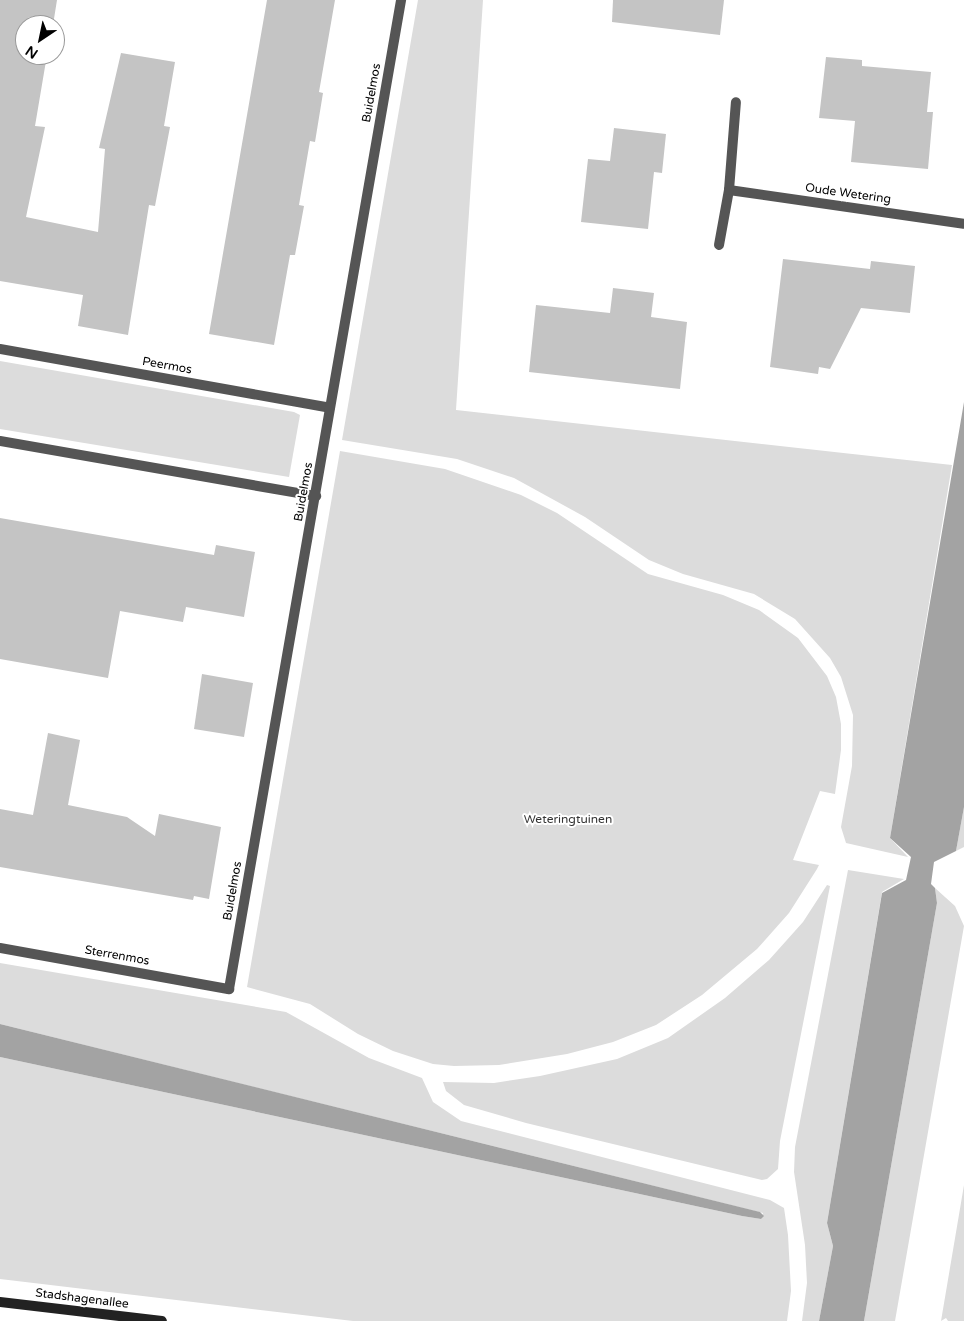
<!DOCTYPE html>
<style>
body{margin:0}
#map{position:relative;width:964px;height:1321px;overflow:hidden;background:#fff;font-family:"Varela Round",sans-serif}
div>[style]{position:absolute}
.green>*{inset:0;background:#dcdcdc}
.water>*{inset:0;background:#a3a3a3}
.building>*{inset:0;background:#c4c4c4}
.minor>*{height:10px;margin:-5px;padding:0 5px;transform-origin:5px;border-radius:5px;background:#555}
.secondary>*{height:10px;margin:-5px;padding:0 5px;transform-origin:5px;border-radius:5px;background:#222}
span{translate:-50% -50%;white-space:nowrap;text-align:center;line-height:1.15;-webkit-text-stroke:4px #fff;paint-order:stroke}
.street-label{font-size:12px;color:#000}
.park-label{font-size:12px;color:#333}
.north{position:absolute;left:15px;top:15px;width:50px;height:50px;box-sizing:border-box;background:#fff;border:1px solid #999;border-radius:50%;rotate:214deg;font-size:14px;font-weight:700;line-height:20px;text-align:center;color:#000}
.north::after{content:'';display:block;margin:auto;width:18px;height:22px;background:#000;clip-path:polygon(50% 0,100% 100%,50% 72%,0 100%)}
</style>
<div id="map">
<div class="green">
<div style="clip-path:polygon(418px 0,483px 0,456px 410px,952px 465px,890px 838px,908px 857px,846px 843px,841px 827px,852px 766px,853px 715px,841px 677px,830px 658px,795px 619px,754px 594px,683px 574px,649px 560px,585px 517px,514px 478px,457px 459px,342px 440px)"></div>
<div style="clip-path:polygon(0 361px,294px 412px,300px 415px,289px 477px,0 429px)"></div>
<div style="clip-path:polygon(340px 451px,445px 469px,521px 495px,557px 513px,648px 574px,723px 595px,759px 610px,798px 638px,827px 676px,836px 697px,841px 724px,841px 750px,835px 794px,820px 791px,793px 860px,819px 865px,817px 869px,789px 913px,757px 949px,702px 995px,656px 1025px,613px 1042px,567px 1054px,499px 1065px,454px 1066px,433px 1064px,393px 1051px,358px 1034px,310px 1004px,247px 987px)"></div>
<div style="clip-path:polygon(964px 807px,964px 847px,956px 851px)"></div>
<div style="clip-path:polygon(848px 870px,904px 879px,882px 892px,827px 1223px,833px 1246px,819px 1321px,802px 1321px,807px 1283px,805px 1245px,794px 1172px,795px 1147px)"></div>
<div style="clip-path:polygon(827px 885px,830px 886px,780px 1141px,778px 1169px,767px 1179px,762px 1180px,526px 1123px,464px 1105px,446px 1091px,443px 1082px,494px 1083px,540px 1076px,617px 1059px,668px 1038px,725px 998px,769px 960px,803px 922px)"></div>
<div style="clip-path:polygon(935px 888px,955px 906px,964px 926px,895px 1321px,864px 1321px,937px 903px)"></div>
<div style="clip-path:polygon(0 963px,286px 1012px,369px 1058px,422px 1078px,433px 1102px,461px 1121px,770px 1200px,784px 1208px,788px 1235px,791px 1291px,787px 1321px,353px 1321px,0 1279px,0 1057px,742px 1216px,761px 1219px,763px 1213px,0 1024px)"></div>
<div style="clip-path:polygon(964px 1185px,964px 1321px,948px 1321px,946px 1318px,941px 1321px)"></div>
</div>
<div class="water">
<div style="clip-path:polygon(964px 402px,964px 807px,956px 851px,934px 862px,931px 884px,935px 888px,937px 903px,864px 1321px,819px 1321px,833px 1246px,827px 1223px,882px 893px,906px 880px,911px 857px,890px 838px)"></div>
<div style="clip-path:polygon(0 1024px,760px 1212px,764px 1216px,761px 1219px,742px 1216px,0 1057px)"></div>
</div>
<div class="building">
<div style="clip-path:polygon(0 0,57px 0,53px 25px,25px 25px,25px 55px,47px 55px,35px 126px,45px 127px,26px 217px,98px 232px,105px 149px,99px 148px,121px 53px,175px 62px,164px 126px,170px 127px,155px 206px,149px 205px,128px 335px,78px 326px,83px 295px,0 281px)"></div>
<div style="clip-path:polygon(267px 0,335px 0,319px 92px,323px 93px,315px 142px,310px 141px,299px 205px,304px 206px,295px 255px,290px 255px,274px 345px,209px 334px)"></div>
<div style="clip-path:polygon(613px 0,724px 0,720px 35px,612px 22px)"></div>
<div style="clip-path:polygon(826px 57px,862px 60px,862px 66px,931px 72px,927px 112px,933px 112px,928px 169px,851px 162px,855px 121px,819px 118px)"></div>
<div style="clip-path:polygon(614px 128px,666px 134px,662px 173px,654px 172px,648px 229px,581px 222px,588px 159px,610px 161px)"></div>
<div style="clip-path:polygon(783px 259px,870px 269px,871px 261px,915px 266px,910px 313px,861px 308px,830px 369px,819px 367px,818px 374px,770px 367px)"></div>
<div style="clip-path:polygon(613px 288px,654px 293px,651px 317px,687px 322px,680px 389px,529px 372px,536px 305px,610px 313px)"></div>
<div style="clip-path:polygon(0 518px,214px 555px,216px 545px,255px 552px,244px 617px,186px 607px,183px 622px,120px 611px,108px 678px,0 659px)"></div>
<div style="clip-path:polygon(202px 674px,253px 683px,244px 737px,194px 729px)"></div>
<div style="clip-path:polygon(48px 733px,80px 740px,68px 805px,127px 817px,155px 836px,159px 814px,221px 827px,209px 899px,194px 896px,193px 900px,0 867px,0 809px,33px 815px)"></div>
</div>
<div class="minor">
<div style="left:729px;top:190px;width:237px;rotate:8.2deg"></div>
<div style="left:719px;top:245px;width:56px;rotate:-79.7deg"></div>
<div style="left:729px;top:190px;width:88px;rotate:-85.5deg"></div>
<div style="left:0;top:349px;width:335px;rotate:10.1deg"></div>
<div style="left:0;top:441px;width:321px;rotate:9.9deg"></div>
<div style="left:0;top:948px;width:233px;rotate:10.2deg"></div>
<div style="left:229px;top:989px;width:1004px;rotate:-80.13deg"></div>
</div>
<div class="secondary">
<div style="left:0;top:1302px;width:163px;rotate:6.7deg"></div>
</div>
<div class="street-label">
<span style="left:372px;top:93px;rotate:-80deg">Buidelmos</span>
<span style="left:848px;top:194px;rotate:8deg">Oude Wetering</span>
<span style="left:167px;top:366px;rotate:10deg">Peermos</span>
<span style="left:304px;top:492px;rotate:-80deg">Buidelmos</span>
<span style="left:233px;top:891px;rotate:-80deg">Buidelmos</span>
<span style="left:117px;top:956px;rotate:10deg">Sterrenmos</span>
<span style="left:82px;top:1299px;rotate:7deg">Stadshagenallee</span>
</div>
<div class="park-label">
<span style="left:568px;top:820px">Weteringtuinen</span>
</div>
<div class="north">N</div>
</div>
